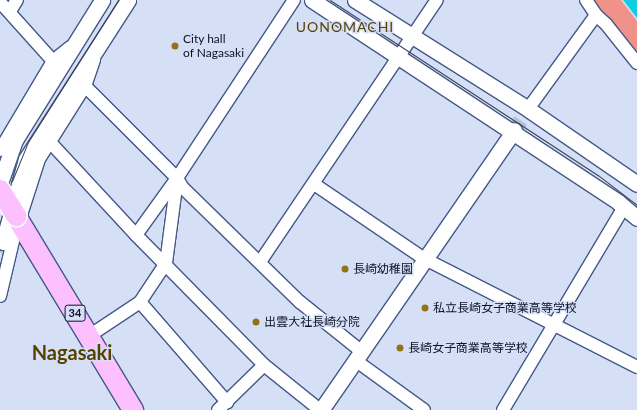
<!DOCTYPE html>
<meta charset="utf-8">
<style>
body{margin:0}
#map{position:relative;width:637px;height:410px;overflow:hidden;background:#d5dff6;font-family:Lato,"Noto Sans JP",sans-serif}
div>[style]{position:absolute}
.green>*{inset:0;background:#f09289}
.water>*{inset:0;background:#0ecee0}
.tertiary-tunnel>*{height:15px;margin-top:-7.5px;transform-origin:0;background:repeating-linear-gradient(90deg,#b7c0d7 0 15px,transparent 0 23px)}
.roads{filter:drop-shadow(1px 0 #455988) drop-shadow(-1px 0 #455988) drop-shadow(0 1px #455988) drop-shadow(0 -1px #455988)}
.minor>*{height:12px;margin:-6px;padding:0 6px;transform-origin:6px;border-radius:6px;background:#fff}
.tertiary>*{height:15px;margin:-7.5px;padding:0 7.5px;transform-origin:7.5px;border-radius:7.5px;background:#fff}
.trunk>*{height:20px;margin:-10px;padding:0 10px;transform-origin:10px;border-radius:10px;background:#fcc0fe}
.tram>*{height:1px;margin:-0.5px;padding:0 0.5px;transform-origin:0.5px;border-radius:0.5px;background:#394054}
.bridges{filter:drop-shadow(1px 0 #fff) drop-shadow(-1px 0 #fff) drop-shadow(0 1px #fff) drop-shadow(0 -1px #fff)}
.trunk-bridge>*{height:20px;margin:-10px;padding:0 10px;transform-origin:10px;border-radius:10px;background:#fcc0fe}
.dots>*{width:11px;height:11px;translate:-50% -50%;box-sizing:border-box;border:2px solid #d5dff6;border-radius:50%}
span{translate:-50% -50%;white-space:nowrap;text-align:center;line-height:1.15;-webkit-text-stroke:3px #d5dff6;paint-order:stroke}
.shield-label span{padding:1px 3px;background:#d5dff6;border:1px solid;border-radius:3px;-webkit-text-stroke-width:0}
.shield-label{font-size:11px;color:#0b1225;font-weight:700}
.poi-label{font-size:12px;color:#0b1225}
.left{translate:0 -50%;text-align:left}
.quarter-label{font-size:14px;color:#584100;letter-spacing:1px}
.town-label{font-size:20px;color:#584100;font-weight:700}
</style>
<div id="map">
<div class="green">
<div style="clip-path:polygon(592px 0,621px 0,637px 21px,637px 54px)"></div>
</div>
<div class="water">
<div style="clip-path:polygon(623px 0,637px 0,637px 18px)"></div>
</div>
<div class="tertiary-tunnel">
<div style="left:514px;top:130px;width:12px;rotate:-55deg"></div>
<div style="left:0;top:252px;width:10px;rotate:-73deg"></div>
</div>
<div class="roads">
<div class="minor">
<div style="left:586px;top:0;width:18px;rotate:56deg"></div>
<div style="left:596px;top:15px;width:13px;rotate:42deg"></div>
<div style="left:606px;top:24px;width:50px;rotate:51.5deg"></div>
<div style="left:0;top:2px;width:79px;rotate:48.1deg"></div>
<div style="left:53px;top:61px;width:22px;rotate:-39deg"></div>
<div style="left:10px;top:11px;width:13px;rotate:-58deg"></div>
<div style="left:94px;top:60px;width:28px;rotate:109deg"></div>
<div style="left:85px;top:86px;width:130px;rotate:45deg"></div>
<div style="left:177px;top:178px;width:10px;rotate:61deg"></div>
<div style="left:182px;top:187px;width:165px;rotate:44.3deg"></div>
<div style="left:300px;top:302px;width:78px;rotate:38.8deg"></div>
<div style="left:528px;top:109px;width:116px;rotate:-54.1deg"></div>
<div style="left:49px;top:141px;width:128px;rotate:47.2deg"></div>
<div style="left:136px;top:235px;width:182px;rotate:45.4deg"></div>
<div style="left:264px;top:365px;width:72px;rotate:38.8deg"></div>
<div style="left:0;top:150px;width:104px;rotate:-59.2deg"></div>
<div style="left:314px;top:184px;width:132px;rotate:34.2deg"></div>
<div style="left:423px;top:258px;width:240px;rotate:27deg"></div>
<div style="left:136px;top:235px;width:70px;rotate:-54.3deg"></div>
<div style="left:177px;top:178px;width:213px;rotate:-56.7deg"></div>
<div style="left:260px;top:262px;width:316px;rotate:-56deg"></div>
<div style="left:0;top:296px;width:61px;rotate:-76.7deg"></div>
<div style="left:14px;top:237px;width:82px;rotate:-72.2deg"></div>
<div style="left:39px;top:159px;width:86px;rotate:-57.8deg"></div>
<div style="left:140px;top:302px;width:133px;rotate:49deg"></div>
<div style="left:89px;top:336px;width:61px;rotate:-33.7deg"></div>
<div style="left:140px;top:302px;width:47px;rotate:-56.3deg"></div>
<div style="left:166px;top:263px;width:84px;rotate:-82.5deg"></div>
<div style="left:355px;top:360px;width:85px;rotate:35.9deg"></div>
<div style="left:218px;top:410px;width:64px;rotate:-44.4deg"></div>
<div style="left:503px;top:410px;width:236px;rotate:-59.2deg"></div>
</div>
<div class="tertiary">
<div style="left:312px;top:0;width:367px;rotate:33.4deg"></div>
<div style="left:618px;top:202px;width:25px;rotate:40deg"></div>
<div style="left:355px;top:0;width:204px;rotate:32.2deg"></div>
<div style="left:528px;top:109px;width:132px;rotate:34.5deg"></div>
<div style="left:0;top:183px;width:46px;rotate:-70.8deg"></div>
<div style="left:15px;top:140px;width:165px;rotate:-58.1deg"></div>
<div style="left:3px;top:242px;width:86px;rotate:-74.5deg"></div>
<div style="left:26px;top:159px;width:189px;rotate:-57.3deg"></div>
<div style="left:321px;top:410px;width:340px;rotate:-55.4deg"></div>
</div>
<div class="trunk">
<div style="left:16px;top:216px;width:227px;rotate:58.9deg"></div>
</div>
</div>
<div class="tram">
<div style="left:330px;top:0;width:321px;rotate:33.2deg"></div>
<div style="left:599px;top:176px;width:48px;rotate:37.3deg"></div>
<div style="left:12px;top:181px;width:42px;rotate:-67.7deg"></div>
<div style="left:28px;top:142px;width:168px;rotate:-57.6deg"></div>
</div>
<div class="bridges">
<div class="trunk-bridge">
<div style="left:0;top:190px;width:31px;rotate:58deg"></div>
</div>
</div>
<div class="dots">
<div style="left:175px;top:46px;background:#94721a"></div>
<div style="left:345px;top:269px;background:#94721a"></div>
<div style="left:425px;top:308px;background:#94721a"></div>
<div style="left:256px;top:322px;background:#94721a"></div>
<div style="left:400px;top:348px;background:#94721a"></div>
</div>
<div class="shield-label">
<span style="left:75px;top:313px">34</span>
</div>
<div class="poi-label">
<span class="left" style="left:183px;top:46px">City hall<br>of Nagasaki</span>
<span class="left" style="left:353px;top:269px">長崎幼稚園</span>
<span class="left" style="left:433px;top:308px">私立長崎女子商業高等学校</span>
<span class="left" style="left:264px;top:322px">出雲大社長崎分院</span>
<span class="left" style="left:408px;top:348px">長崎女子商業高等学校</span>
</div>
<div class="quarter-label">
<span style="left:345px;top:27px">UONOMACHI</span>
</div>
<div class="town-label">
<span style="left:72px;top:352px">Nagasaki</span>
</div>
</div>
